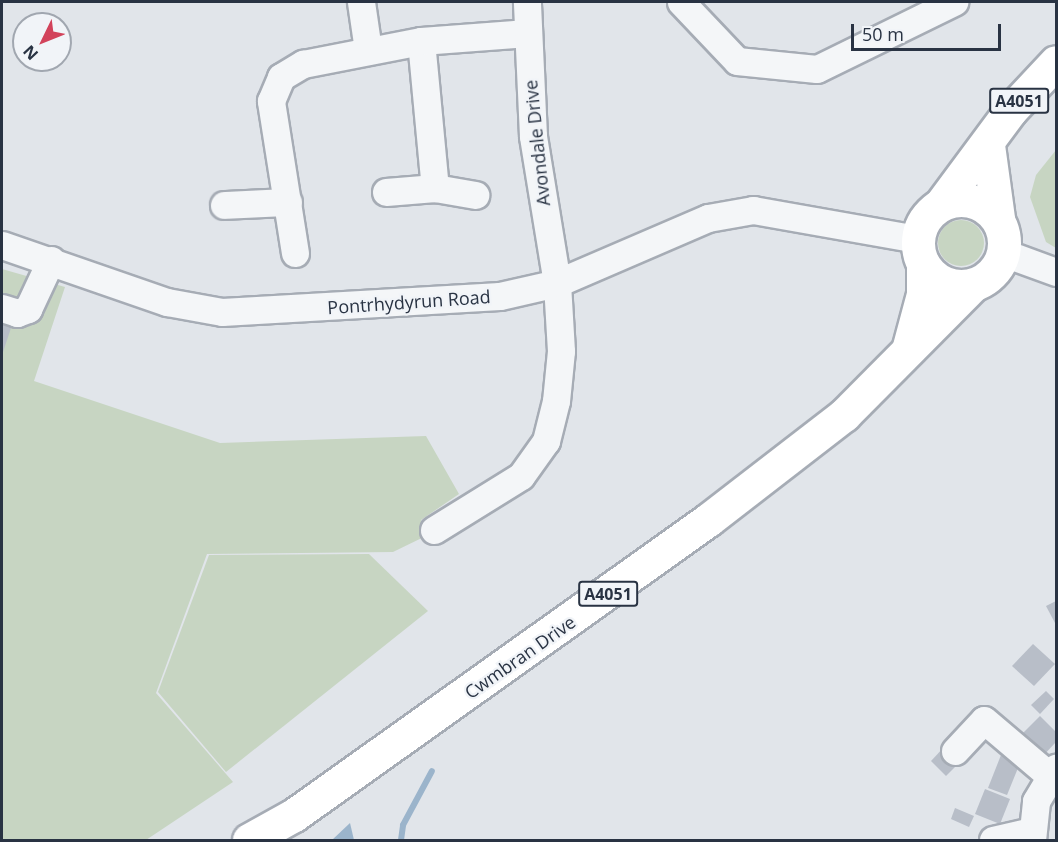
<!DOCTYPE html>
<style>
body{margin:0}
#map{position:relative;width:1058px;height:842px;overflow:hidden;background:#e1e5ea;font-family:"Open Sans",sans-serif}
div>[style]{position:absolute}
.green>*{inset:0;background:#c7d5c2}
.round{border-radius:50%}
.water>*{inset:0;background:#9bb4cb}
.stream>*{height:6px;margin:-3px;padding:0 3px;transform-origin:3px;border-radius:3px;background:#9bb4cb}
.building>*{inset:0;background:#b8bec8}
.roads{filter:drop-shadow(2px 0 #a6acb5) drop-shadow(-2px 0 #a6acb5) drop-shadow(0 2px #a6acb5) drop-shadow(0 -2px #a6acb5)}
.minor>*{height:27px;margin:-13.5px;padding:0 13.5px;transform-origin:13.5px;border-radius:13.5px;background:#f4f6f8}
.major>*{height:33px;margin:-16.5px;padding:0 16.5px;transform-origin:16.5px;border-radius:16.5px;background:#fff}
.major>.ring{margin:-16.5px;padding:0;box-sizing:content-box;background:none;border:33px solid #fff;border-radius:50%}
span{translate:-50% -50%;white-space:nowrap;text-align:center;line-height:1.15;-webkit-text-stroke:4.5px #f1f4f8;paint-order:stroke}
.shield-label span{padding:2px 4px;background:#f1f4f8;border:2px solid;border-radius:4px;-webkit-text-stroke-width:0}
.shield-label{font-size:16px;color:#293343;font-weight:700}
.street-label{font-size:18px;color:#293343}
.frame{position:absolute;inset:0;border:3px solid #293343;pointer-events:none}
.north{position:absolute;left:12px;top:12px;width:60px;height:60px;box-sizing:border-box;background:#f1f4f8;border:2px solid #a1a7b0;border-radius:50%;rotate:227deg;font-size:16px;font-weight:700;line-height:24px;text-align:center;color:#293343}
.north::after{content:'';display:block;margin:auto;width:21px;height:27px;background:#d2435b;clip-path:polygon(50% 0,100% 100%,50% 72%,0 100%)}
.scale{position:absolute;left:851px;top:24px;width:150px;height:27px;box-sizing:border-box;border:3px solid #293343;border-top:0;padding-left:8px;font-size:18px;line-height:21px;white-space:nowrap;color:#293343;-webkit-text-stroke:4px #f1f4f8;paint-order:stroke}
</style>
<div id="map">
<div class="green">
<div style="clip-path:polygon(1056px 150px,1056px 248px,1046px 242px,1030px 197px,1036px 175px)"></div>
<div class="round" style="left:938px;top:220px;width:46px;height:46px"></div>
<div style="clip-path:polygon(2px 269px,65px 287px,34px 381px,220px 443px,426px 436px,459px 494px,421px 520px,430px 534px,393px 552px,207px 554px,156px 693px,233px 782px,146px 840px,2px 840px)"></div>
<div style="clip-path:polygon(369px 554px,428px 611px,226px 772px,158px 692px,209px 555px)"></div>
</div>
<div class="water">
<div style="clip-path:polygon(350px 823px,354px 840px,332px 840px)"></div>
</div>
<div class="stream">
<div style="left:401px;top:840px;width:15px;rotate:-82deg"></div>
<div style="left:403px;top:825px;width:61px;rotate:-61.8deg"></div>
</div>
<div class="building">
<div style="clip-path:polygon(2px 318px,13px 322px,2px 355px)"></div>
<div style="clip-path:polygon(1056px 601px,1056px 622px,1055px 623px,1046px 606px)"></div>
<div style="clip-path:polygon(1033px 644px,1055px 664px,1034px 686px,1012px 666px)"></div>
<div style="clip-path:polygon(1046px 691px,1054px 699px,1040px 714px,1031px 705px)"></div>
<div style="clip-path:polygon(1040px 716px,1056px 732px,1056px 742px,1041px 758px,1019px 737px)"></div>
<div style="clip-path:polygon(945px 746px,961px 761px,946px 776px,931px 761px)"></div>
<div style="clip-path:polygon(1001px 755px,1020px 763px,1007px 795px,988px 788px)"></div>
<div style="clip-path:polygon(985px 789px,1010px 799px,1000px 824px,975px 814px)"></div>
<div style="clip-path:polygon(955px 808px,974px 816px,969px 827px,951px 819px)"></div>
</div>
<div class="roads">
<div class="minor">
<div style="left:361px;top:2px;width:49px;rotate:81.7deg"></div>
<div style="left:681px;top:2px;width:81px;rotate:46.5deg"></div>
<div style="left:737px;top:61px;width:80px;rotate:5.7deg"></div>
<div style="left:817px;top:69px;width:153px;rotate:-26.1deg"></div>
<div style="left:421px;top:41px;width:148px;rotate:84.6deg"></div>
<div style="left:386px;top:192px;width:49px;rotate:-4.7deg"></div>
<div style="left:435px;top:188px;width:41px;rotate:9.9deg"></div>
<div style="left:224px;top:205px;width:64px;rotate:-2.7deg"></div>
<div style="left:2px;top:245px;width:175px;rotate:19.1deg"></div>
<div style="left:167px;top:302px;width:56px;rotate:10.3deg"></div>
<div style="left:222px;top:312px;width:278px;rotate:-3.3deg"></div>
<div style="left:500px;top:296px;width:58px;rotate:-12.8deg"></div>
<div style="left:557px;top:283px;width:164px;rotate:-23.3deg"></div>
<div style="left:708px;top:218px;width:46px;rotate:-10.1deg"></div>
<div style="left:753px;top:210px;width:168px;rotate:10deg"></div>
<div style="left:295px;top:253px;width:154px;rotate:-99deg"></div>
<div style="left:271px;top:101px;width:26px;rotate:-67deg"></div>
<div style="left:281px;top:77px;width:26px;rotate:-31deg"></div>
<div style="left:303px;top:64px;width:120px;rotate:-11deg"></div>
<div style="left:421px;top:41px;width:107px;rotate:-4.3deg"></div>
<div style="left:1004px;top:253px;width:55px;rotate:20.1deg"></div>
<div style="left:2px;top:308px;width:16px;rotate:18deg"></div>
<div style="left:17px;top:313px;width:12px;rotate:-20deg"></div>
<div style="left:28px;top:309px;width:54px;rotate:-64.9deg"></div>
<div style="left:434px;top:530px;width:102px;rotate:-31.8deg"></div>
<div style="left:521px;top:476px;width:43px;rotate:-54.5deg"></div>
<div style="left:546px;top:441px;width:41px;rotate:-76deg"></div>
<div style="left:556px;top:401px;width:50px;rotate:-84.3deg"></div>
<div style="left:561px;top:351px;width:68px;rotate:-93.4deg"></div>
<div style="left:557px;top:283px;width:149px;rotate:-99.3deg"></div>
<div style="left:533px;top:136px;width:134px;rotate:-92.6deg"></div>
<div style="left:955px;top:751px;width:42px;rotate:-46.9deg"></div>
<div style="left:984px;top:720px;width:87px;rotate:40.3deg"></div>
<div style="left:993px;top:840px;width:40px;rotate:-13deg"></div>
<div style="left:1032px;top:840px;width:39px;rotate:-84deg"></div>
<div style="left:1036px;top:801px;width:39px;rotate:-59deg"></div>
</div>
<div class="major">
<div style="left:988px;top:145px;width:74px;rotate:82.2deg"></div>
<div class="ring" style="left:918px;top:200px;width:53px;height:53px"></div>
<div style="left:941px;top:204px;width:116px;rotate:-53.4deg"></div>
<div style="left:1010px;top:111px;width:67px;rotate:-46.8deg"></div>
<div style="left:908px;top:350px;width:58px;rotate:-75deg"></div>
<div style="left:923px;top:294px;width:30px;rotate:-90deg"></div>
<div style="left:249px;top:840px;width:51px;rotate:-29.1deg"></div>
<div style="left:294px;top:815px;width:508px;rotate:-35.47deg"></div>
<div style="left:708px;top:520px;width:172px;rotate:-37.7deg"></div>
<div style="left:844px;top:415px;width:183px;rotate:-45.2deg"></div>
</div>
</div>
<div class="shield-label">
<span style="left:1019px;top:101px">A4051</span>
<span style="left:608px;top:594px">A4051</span>
</div>
<div class="street-label">
<span style="left:537px;top:143px;rotate:-96deg">Avondale Drive</span>
<span style="left:409px;top:302px;rotate:-4deg">Pontrhydyrun Road</span>
<span style="left:520px;top:657px;rotate:-35deg">Cwmbran Drive</span>
</div>
<div class="frame"></div>
<div class="north">N</div>
<div class="scale">50 m</div>
</div>
